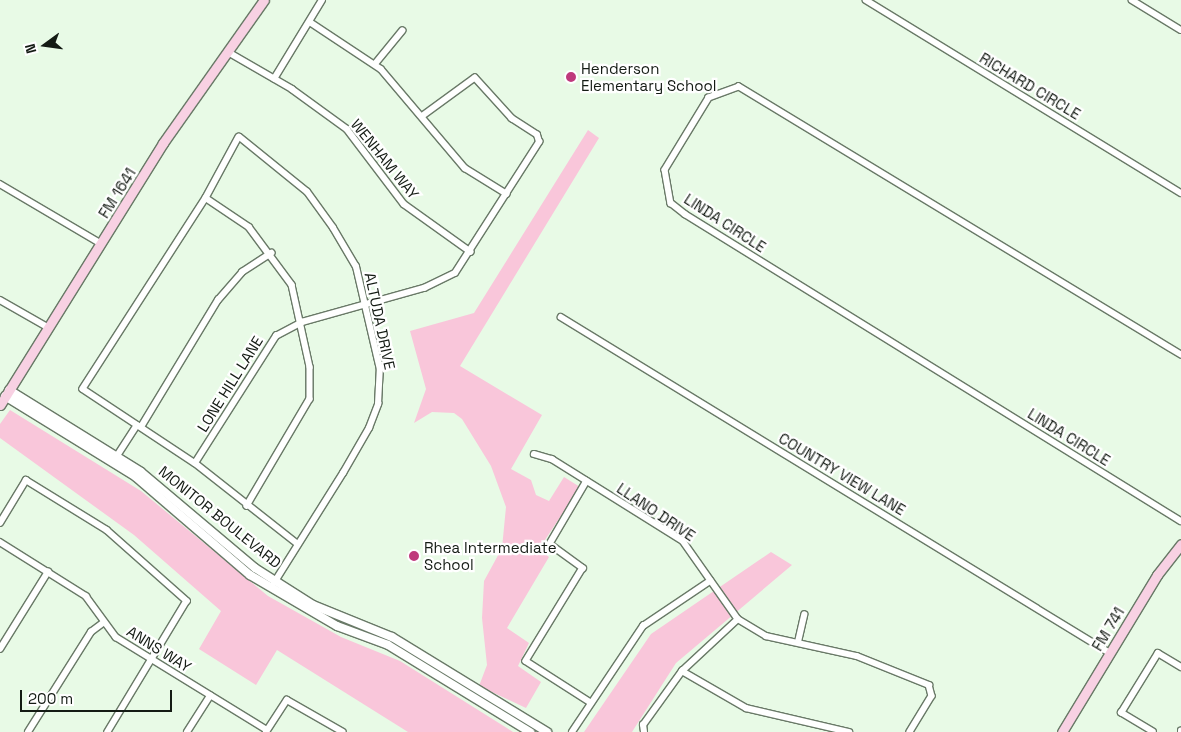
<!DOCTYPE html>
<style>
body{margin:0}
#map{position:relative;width:1181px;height:732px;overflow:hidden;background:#e8fae6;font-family:"Space Grotesk",sans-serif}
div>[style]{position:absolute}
.green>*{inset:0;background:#f9c6da}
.roads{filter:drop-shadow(1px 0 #697967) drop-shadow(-1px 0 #697967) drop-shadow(0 1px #697967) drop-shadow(0 -1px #697967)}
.minor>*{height:5.5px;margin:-2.75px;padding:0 2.75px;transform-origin:2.75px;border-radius:2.75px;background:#fff}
.tertiary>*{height:8px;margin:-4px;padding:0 4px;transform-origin:4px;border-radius:4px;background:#fff}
.secondary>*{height:9px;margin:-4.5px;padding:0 4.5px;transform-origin:4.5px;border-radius:4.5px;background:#f8d1e3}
.dots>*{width:14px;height:14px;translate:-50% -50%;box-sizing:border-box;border:2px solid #fff;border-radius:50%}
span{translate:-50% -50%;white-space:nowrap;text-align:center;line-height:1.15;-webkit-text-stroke:4.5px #fff;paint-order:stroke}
.poi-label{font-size:15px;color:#141b14}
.left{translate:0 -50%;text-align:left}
.street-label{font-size:15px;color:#141b14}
.north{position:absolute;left:20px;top:20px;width:50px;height:50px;-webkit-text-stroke:4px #fff;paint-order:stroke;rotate:256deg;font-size:14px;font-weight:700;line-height:20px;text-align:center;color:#141b14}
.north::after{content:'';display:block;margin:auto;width:18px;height:22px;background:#141b14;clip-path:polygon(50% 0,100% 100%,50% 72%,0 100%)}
.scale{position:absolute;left:20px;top:690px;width:152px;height:22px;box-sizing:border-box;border:2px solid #141b14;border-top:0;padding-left:6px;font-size:15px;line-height:18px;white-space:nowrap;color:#141b14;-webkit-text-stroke:4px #fff;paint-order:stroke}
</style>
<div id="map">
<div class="green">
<div style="clip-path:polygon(588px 130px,599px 138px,460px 366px,542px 415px,511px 469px,531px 480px,536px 495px,549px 501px,564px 477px,580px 487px,539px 549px,549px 557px,507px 628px,529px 643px,518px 666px,541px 682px,526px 708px,479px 686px,487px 665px,482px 618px,484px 581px,502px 548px,506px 507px,491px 466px,462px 419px,454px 413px,432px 412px,414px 423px,426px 389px,410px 331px,474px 313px)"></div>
<div style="clip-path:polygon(10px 410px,141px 491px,268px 596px,341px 637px,400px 661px,513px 732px,408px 732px,277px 650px,256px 685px,199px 649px,221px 611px,134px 535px,0 438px,0 424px)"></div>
<div style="clip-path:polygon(771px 552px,792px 565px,676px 663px,632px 732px,584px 732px,651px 634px)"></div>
</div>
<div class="roads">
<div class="minor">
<div style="left:866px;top:0;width:369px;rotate:31.5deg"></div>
<div style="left:1132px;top:0;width:57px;rotate:31.5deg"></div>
<div style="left:310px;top:22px;width:85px;rotate:33.5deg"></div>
<div style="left:381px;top:69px;width:130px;rotate:49.7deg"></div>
<div style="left:465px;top:168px;width:49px;rotate:31.8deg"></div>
<div style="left:228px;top:52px;width:74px;rotate:30deg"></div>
<div style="left:292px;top:89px;width:68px;rotate:36deg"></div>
<div style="left:347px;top:129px;width:94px;rotate:52.8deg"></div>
<div style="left:404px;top:204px;width:82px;rotate:35.6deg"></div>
<div style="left:375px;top:64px;width:43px;rotate:-50.7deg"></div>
<div style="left:274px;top:79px;width:92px;rotate:-58.7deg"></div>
<div style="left:0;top:184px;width:118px;rotate:30.5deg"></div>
<div style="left:206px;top:198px;width:52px;rotate:34deg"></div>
<div style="left:249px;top:227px;width:72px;rotate:53.4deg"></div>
<div style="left:292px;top:285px;width:84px;rotate:77.6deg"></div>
<div style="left:310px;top:367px;width:32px;rotate:90deg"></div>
<div style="left:310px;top:399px;width:124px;rotate:120.5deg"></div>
<div style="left:0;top:300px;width:56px;rotate:29.7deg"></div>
<div style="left:561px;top:317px;width:644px;rotate:31.47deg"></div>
<div style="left:1181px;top:355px;width:517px;rotate:-148.77deg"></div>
<div style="left:739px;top:87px;width:32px;rotate:160deg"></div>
<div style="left:709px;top:98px;width:84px;rotate:121.4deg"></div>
<div style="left:665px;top:170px;width:34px;rotate:80deg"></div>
<div style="left:671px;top:203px;width:18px;rotate:38deg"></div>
<div style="left:685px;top:214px;width:583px;rotate:31.76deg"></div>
<div style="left:141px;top:427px;width:149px;rotate:-58.8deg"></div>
<div style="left:218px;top:300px;width:37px;rotate:-49deg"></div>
<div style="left:242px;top:272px;width:35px;rotate:-33deg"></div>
<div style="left:534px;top:454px;width:19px;rotate:16deg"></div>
<div style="left:552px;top:459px;width:155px;rotate:32deg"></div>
<div style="left:683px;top:541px;width:95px;rotate:54.8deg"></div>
<div style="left:738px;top:619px;width:33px;rotate:31deg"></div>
<div style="left:766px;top:636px;width:93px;rotate:12.4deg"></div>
<div style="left:857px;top:656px;width:78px;rotate:21.9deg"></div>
<div style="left:929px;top:685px;width:11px;rotate:75deg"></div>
<div style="left:932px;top:696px;width:42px;rotate:121.4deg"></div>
<div style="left:115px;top:459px;width:40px;rotate:-57.1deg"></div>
<div style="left:195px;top:463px;width:151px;rotate:-57.5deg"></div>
<div style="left:276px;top:336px;width:30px;rotate:-28deg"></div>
<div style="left:302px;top:322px;width:127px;rotate:-15.6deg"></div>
<div style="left:424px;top:288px;width:34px;rotate:-26deg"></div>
<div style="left:455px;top:273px;width:156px;rotate:-57.3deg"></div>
<div style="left:539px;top:142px;width:7px;rotate:-106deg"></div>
<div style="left:537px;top:135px;width:30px;rotate:-147deg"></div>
<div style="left:512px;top:119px;width:55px;rotate:-132.1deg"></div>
<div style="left:475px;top:78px;width:64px;rotate:143.8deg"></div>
<div style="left:587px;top:481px;width:73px;rotate:120.4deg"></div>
<div style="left:550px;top:544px;width:41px;rotate:36deg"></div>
<div style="left:583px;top:568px;width:109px;rotate:121.5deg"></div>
<div style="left:526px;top:661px;width:76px;rotate:32.6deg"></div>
<div style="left:0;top:523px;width:50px;rotate:-58.8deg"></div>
<div style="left:26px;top:480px;width:95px;rotate:31.7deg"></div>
<div style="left:107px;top:530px;width:107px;rotate:41.6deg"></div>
<div style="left:187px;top:601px;width:153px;rotate:121.1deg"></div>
<div style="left:0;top:542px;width:102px;rotate:32.1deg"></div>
<div style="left:86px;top:596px;width:51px;rotate:53.8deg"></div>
<div style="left:116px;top:637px;width:177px;rotate:31.6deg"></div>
<div style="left:274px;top:583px;width:130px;rotate:-57.9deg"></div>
<div style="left:343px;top:473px;width:52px;rotate:-60deg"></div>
<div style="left:369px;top:428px;width:26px;rotate:-69deg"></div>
<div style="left:378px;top:404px;width:34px;rotate:-87deg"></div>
<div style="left:380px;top:370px;width:106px;rotate:-103.1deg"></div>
<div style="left:356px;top:267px;width:45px;rotate:-120.5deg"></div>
<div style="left:333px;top:228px;width:44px;rotate:-125.8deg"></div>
<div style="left:307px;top:192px;width:87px;rotate:-141deg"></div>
<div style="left:239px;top:137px;width:69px;rotate:118.4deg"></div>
<div style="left:206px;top:198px;width:227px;rotate:122.8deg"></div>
<div style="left:83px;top:389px;width:134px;rotate:33.5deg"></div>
<div style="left:195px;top:463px;width:131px;rotate:38.2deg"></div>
<div style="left:798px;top:642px;width:28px;rotate:-77deg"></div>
<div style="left:0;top:649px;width:91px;rotate:-58.1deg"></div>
<div style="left:682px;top:671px;width:74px;rotate:30deg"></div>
<div style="left:746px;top:708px;width:106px;rotate:13.1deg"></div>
<div style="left:28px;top:732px;width:118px;rotate:-57.8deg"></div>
<div style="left:91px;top:632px;width:15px;rotate:-37deg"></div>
<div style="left:187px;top:732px;width:43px;rotate:-57.4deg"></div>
<div style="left:266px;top:732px;width:38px;rotate:-57deg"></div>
<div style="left:287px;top:700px;width:64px;rotate:29.7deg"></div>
<div style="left:572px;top:732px;width:128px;rotate:-56.2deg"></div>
<div style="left:643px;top:626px;width:81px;rotate:-33.9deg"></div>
<div style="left:644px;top:732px;width:7px;rotate:-98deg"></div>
<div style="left:643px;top:725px;width:67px;rotate:-54.2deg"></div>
<div style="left:682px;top:671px;width:76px;rotate:-42.9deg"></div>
<div style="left:1153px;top:732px;width:37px;rotate:-149deg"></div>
<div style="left:1121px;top:713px;width:70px;rotate:-58.3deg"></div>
<div style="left:1158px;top:653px;width:27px;rotate:31deg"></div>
<div style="left:1181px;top:732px;width:1px;rotate:-90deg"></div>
</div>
<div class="tertiary">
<div style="left:9px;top:390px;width:155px;rotate:31.8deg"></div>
<div style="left:141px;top:472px;width:149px;rotate:40.1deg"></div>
<div style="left:255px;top:568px;width:69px;rotate:32.5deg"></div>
<div style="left:313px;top:605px;width:85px;rotate:22.1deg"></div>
<div style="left:392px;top:637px;width:182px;rotate:31.5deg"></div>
<div style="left:5px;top:396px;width:154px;rotate:31.7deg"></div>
<div style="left:136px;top:477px;width:150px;rotate:40.7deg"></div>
<div style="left:250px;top:575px;width:101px;rotate:30.4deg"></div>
<div style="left:337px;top:626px;width:54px;rotate:20.4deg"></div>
<div style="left:388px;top:645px;width:167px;rotate:31.5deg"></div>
</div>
<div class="secondary">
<div style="left:0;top:405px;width:309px;rotate:-58.1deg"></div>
<div style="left:163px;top:143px;width:175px;rotate:-54.8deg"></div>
<div style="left:1062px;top:732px;width:184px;rotate:-58.8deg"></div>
<div style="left:1157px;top:575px;width:39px;rotate:-52deg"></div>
</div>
</div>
<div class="dots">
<div style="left:571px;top:77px;background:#bf397c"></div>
<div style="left:414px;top:556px;background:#bf397c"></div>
</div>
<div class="poi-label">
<span class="left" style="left:581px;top:77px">Henderson<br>Elementary School</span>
<span class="left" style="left:424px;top:556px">Rhea Intermediate<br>School</span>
</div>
<div class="street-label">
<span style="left:1030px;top:86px;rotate:31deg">RICHARD CIRCLE</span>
<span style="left:385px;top:159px;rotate:51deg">WENHAM WAY</span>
<span style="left:117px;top:193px;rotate:-58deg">FM 1641</span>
<span style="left:725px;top:223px;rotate:33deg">LINDA CIRCLE</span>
<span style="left:380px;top:321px;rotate:78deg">ALTUDA DRIVE</span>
<span style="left:230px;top:384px;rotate:-58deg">LONE HILL LANE</span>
<span style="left:1069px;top:437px;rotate:32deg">LINDA CIRCLE</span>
<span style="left:842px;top:474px;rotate:31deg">COUNTRY VIEW LANE</span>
<span style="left:656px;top:512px;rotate:34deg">LLANO DRIVE</span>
<span style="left:220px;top:517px;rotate:39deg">MONITOR BOULEVARD</span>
<span style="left:1108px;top:629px;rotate:-59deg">FM 741</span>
<span style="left:159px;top:649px;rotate:32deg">ANNS WAY</span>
</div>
<div class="north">N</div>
<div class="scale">200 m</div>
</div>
